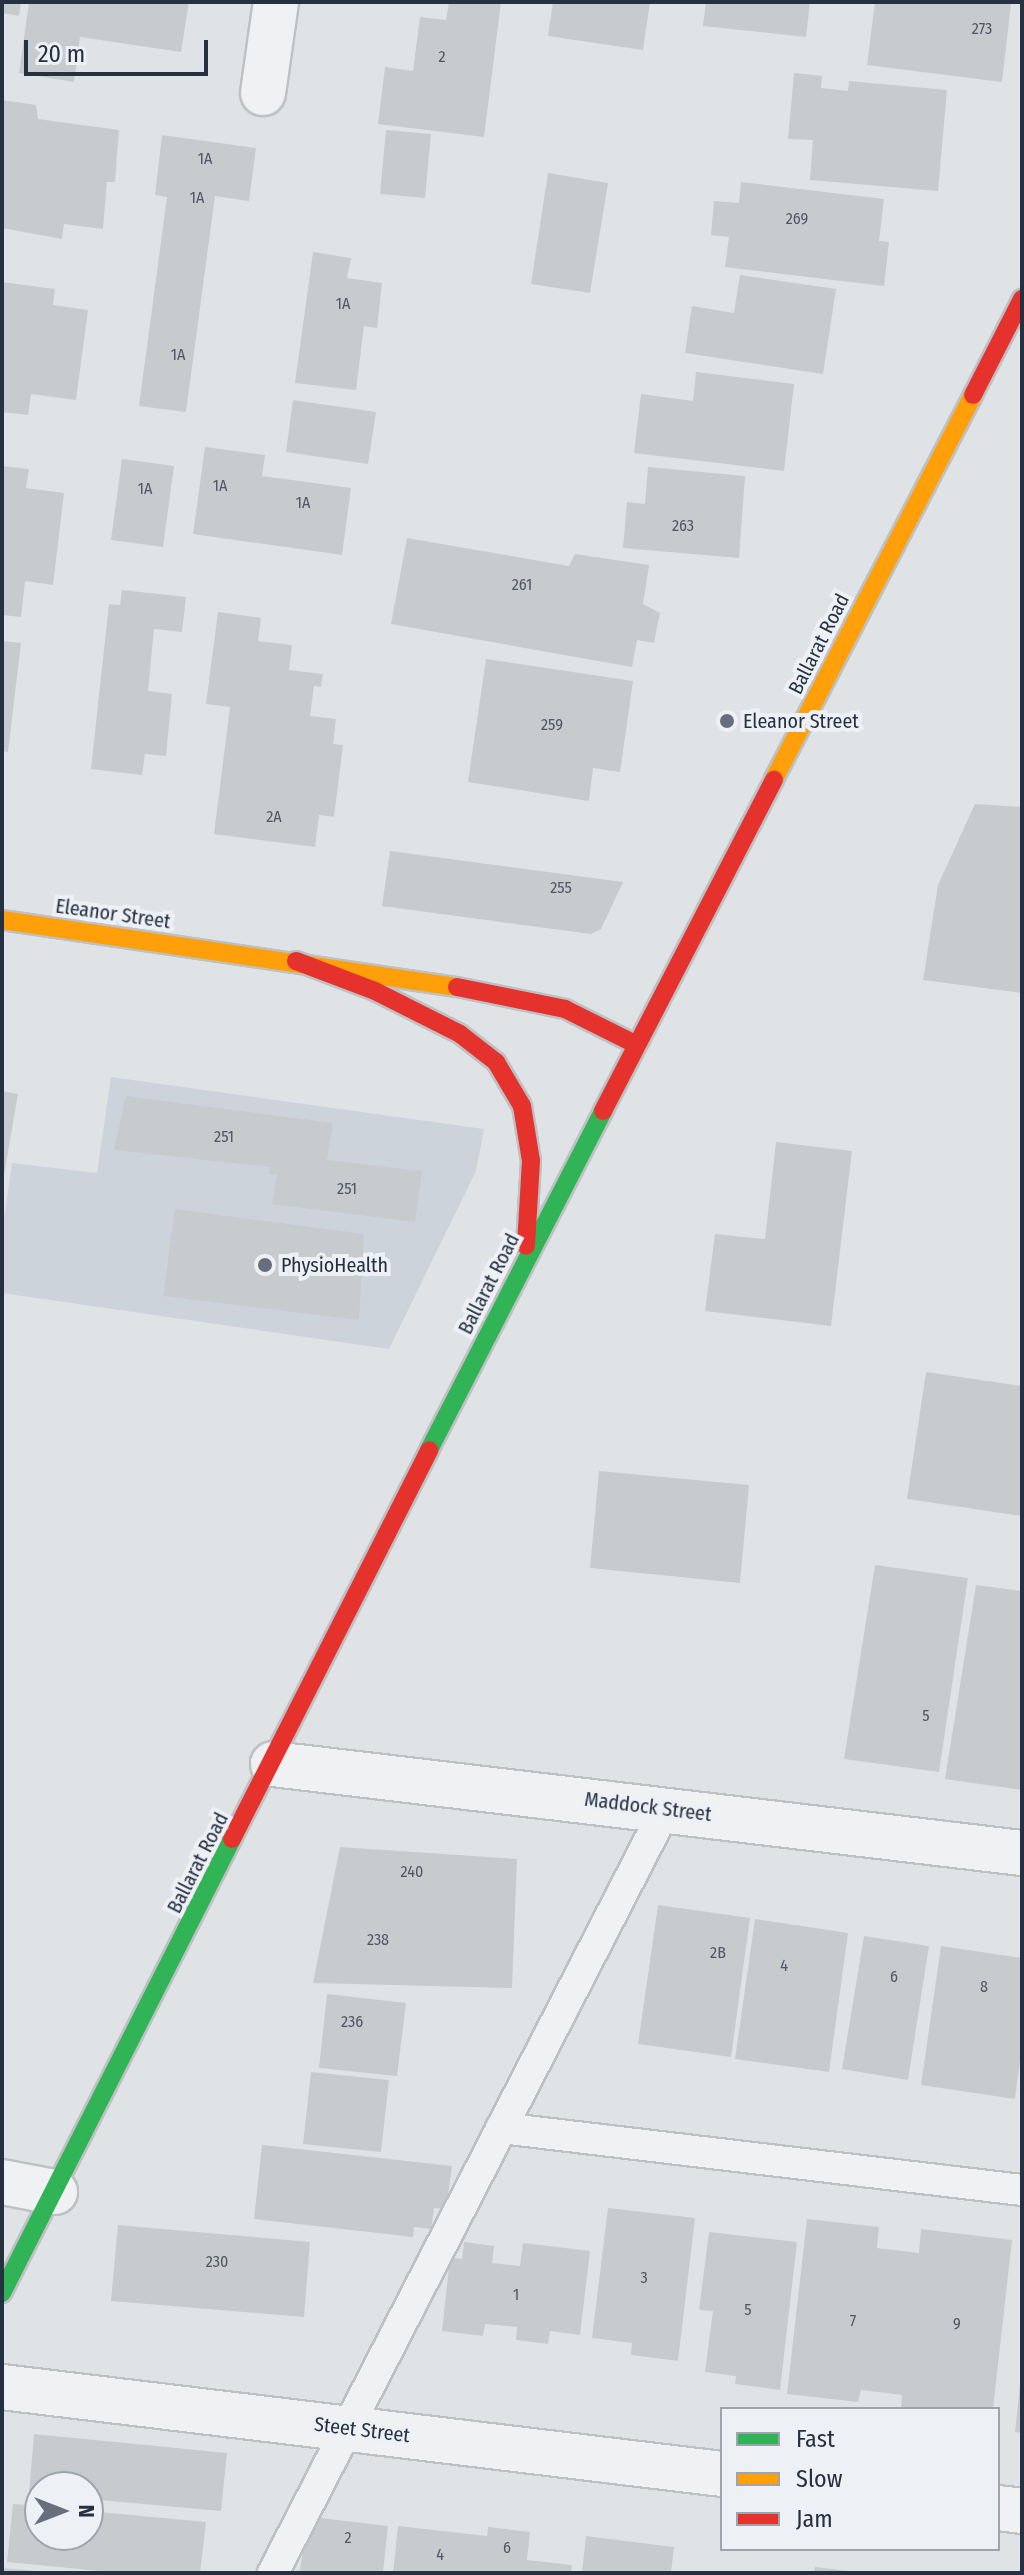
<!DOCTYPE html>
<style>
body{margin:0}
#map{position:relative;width:1024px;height:2575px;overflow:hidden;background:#e0e3e6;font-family:"Fira Sans Condensed",sans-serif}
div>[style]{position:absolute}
.built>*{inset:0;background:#cdd3da}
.building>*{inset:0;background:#c8cbce}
.roads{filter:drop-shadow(2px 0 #bec1c4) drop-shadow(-2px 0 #bec1c4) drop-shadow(0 2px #bec1c4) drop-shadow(0 -2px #bec1c4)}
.lane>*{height:30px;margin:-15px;padding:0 15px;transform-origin:15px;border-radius:15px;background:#eff1f3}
.street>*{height:44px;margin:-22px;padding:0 22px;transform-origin:22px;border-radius:22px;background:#eff1f3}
.fast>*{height:18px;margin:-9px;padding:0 9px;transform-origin:9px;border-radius:9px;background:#30b455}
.slow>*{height:18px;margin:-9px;padding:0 9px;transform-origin:9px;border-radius:9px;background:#ff9f0a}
.jam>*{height:18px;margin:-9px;padding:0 9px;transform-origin:9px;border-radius:9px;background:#e5322d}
.dots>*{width:22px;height:22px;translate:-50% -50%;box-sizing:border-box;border:4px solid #edf1f6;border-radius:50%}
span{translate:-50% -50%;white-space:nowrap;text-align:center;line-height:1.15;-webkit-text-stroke:8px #edf1f6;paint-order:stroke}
.number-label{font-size:16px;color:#4e5865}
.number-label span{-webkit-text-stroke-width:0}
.street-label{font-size:20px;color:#253141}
.poi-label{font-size:20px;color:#253141}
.left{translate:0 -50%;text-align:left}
.frame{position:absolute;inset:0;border:4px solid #253141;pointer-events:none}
.legend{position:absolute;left:720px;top:2407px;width:280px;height:144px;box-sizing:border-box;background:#edf1f6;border:2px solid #9da4ae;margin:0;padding:10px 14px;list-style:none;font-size:24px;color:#253141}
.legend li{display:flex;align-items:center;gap:16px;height:40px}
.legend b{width:40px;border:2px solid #9da4ae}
.north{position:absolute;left:24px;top:2471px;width:80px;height:80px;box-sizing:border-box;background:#edf1f6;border:2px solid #9da4ae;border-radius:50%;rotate:90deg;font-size:22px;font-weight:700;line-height:32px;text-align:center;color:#253141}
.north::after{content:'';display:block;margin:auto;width:28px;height:36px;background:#666f7b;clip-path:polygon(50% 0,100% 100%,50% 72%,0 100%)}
.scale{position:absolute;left:24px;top:40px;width:184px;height:36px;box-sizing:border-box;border:4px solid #253141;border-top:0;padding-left:10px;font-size:24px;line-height:28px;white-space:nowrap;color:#253141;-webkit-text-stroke:6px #edf1f6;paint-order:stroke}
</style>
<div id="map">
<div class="built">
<div style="clip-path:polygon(111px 1077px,484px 1129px,476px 1171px,389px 1349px,2px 1293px,2px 1233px,12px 1163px,97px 1173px)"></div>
</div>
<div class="building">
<div style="clip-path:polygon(2px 2px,21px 2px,19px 16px,2px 13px)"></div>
<div style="clip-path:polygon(29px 2px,189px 2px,181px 52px,80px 37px,74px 82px,19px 73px)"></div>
<div style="clip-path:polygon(449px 2px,501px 2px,484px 137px,378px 124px,385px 67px,413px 71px,420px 17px,446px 20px)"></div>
<div style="clip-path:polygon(553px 2px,650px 2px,643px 50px,548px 36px)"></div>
<div style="clip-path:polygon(706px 2px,810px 2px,806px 37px,703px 26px)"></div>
<div style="clip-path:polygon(875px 2px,1011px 4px,1002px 82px,867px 65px)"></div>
<div style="clip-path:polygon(794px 73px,822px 76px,821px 88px,848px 91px,849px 81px,947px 90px,938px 191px,810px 180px,813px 140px,788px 139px)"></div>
<div style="clip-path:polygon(2px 100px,36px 105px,38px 119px,119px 130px,115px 182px,107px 182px,103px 229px,64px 224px,62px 239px,2px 228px)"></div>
<div style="clip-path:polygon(386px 130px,431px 134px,425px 198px,380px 194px)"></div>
<div style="clip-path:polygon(162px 135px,256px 148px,249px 201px,215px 196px,186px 412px,139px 406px,167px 197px,155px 195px)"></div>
<div style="clip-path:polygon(548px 173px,608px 183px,590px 293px,531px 284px)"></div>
<div style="clip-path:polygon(741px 182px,884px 199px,879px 241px,889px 242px,884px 286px,725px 267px,729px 237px,711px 235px,714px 201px,739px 203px)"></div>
<div style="clip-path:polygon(313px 252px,351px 258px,347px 278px,382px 283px,377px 328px,364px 326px,356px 390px,295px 383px)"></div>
<div style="clip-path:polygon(740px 275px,836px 289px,823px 374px,685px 353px,692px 306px,734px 313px)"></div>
<div style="clip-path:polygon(2px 282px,55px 289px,53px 305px,88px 310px,76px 400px,31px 394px,28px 415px,2px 412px)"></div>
<div style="clip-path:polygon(696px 372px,794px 384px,784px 471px,634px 453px,641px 394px,693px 401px)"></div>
<div style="clip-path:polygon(293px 400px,376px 412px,368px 464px,286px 452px)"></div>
<div style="clip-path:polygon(205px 447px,265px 455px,262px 476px,351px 488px,342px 555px,193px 534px)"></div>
<div style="clip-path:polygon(122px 459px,174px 466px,163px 547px,111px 540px)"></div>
<div style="clip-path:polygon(2px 466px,29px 469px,26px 488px,64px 493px,53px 585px,25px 581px,21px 617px,2px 615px)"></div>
<div style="clip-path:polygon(648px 467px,745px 476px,739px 558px,623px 548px,627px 502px,645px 504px)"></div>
<div style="clip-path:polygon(407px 538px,569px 566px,575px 554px,649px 565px,643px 604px,660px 613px,654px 643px,637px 640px,632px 667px,391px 624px)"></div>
<div style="clip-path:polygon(122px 590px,186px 597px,182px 632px,154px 629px,148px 691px,172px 694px,166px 756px,145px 754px,142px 775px,91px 769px,109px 604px,120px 605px)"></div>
<div style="clip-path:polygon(218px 612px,261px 618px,258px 641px,292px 645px,289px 670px,323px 674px,321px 687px,314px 686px,310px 716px,336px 719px,333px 744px,343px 745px,334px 817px,319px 815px,315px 847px,214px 834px,230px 707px,206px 704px)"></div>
<div style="clip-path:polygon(2px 641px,21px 643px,8px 752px,2px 751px)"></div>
<div style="clip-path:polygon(486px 659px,633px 681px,620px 772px,593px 768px,589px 801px,468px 782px)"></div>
<div style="clip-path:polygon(975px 804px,1022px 807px,1022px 993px,923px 980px,938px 885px)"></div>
<div style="clip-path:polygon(390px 851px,623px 882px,601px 929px,591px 934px,382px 906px)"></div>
<div style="clip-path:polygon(2px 1091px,18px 1094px,4px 1175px,2px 1175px)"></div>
<div style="clip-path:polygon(126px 1096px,333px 1123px,327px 1160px,422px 1171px,415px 1222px,272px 1204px,277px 1174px,269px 1175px,270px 1167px,114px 1150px)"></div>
<div style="clip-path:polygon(776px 1142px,852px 1151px,831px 1326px,705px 1311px,715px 1234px,765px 1239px)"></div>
<div style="clip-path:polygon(175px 1209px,364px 1234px,359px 1320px,163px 1296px)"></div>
<div style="clip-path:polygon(926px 1372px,1022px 1386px,1022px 1516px,907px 1499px)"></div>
<div style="clip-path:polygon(599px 1471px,749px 1485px,740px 1583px,590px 1568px)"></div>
<div style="clip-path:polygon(875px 1565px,968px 1578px,939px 1772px,844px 1759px)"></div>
<div style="clip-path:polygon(976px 1585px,1022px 1591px,1022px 1790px,945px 1779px)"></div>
<div style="clip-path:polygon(340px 1847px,517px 1859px,512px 1988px,313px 1983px)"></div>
<div style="clip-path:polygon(658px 1905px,750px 1918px,731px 2057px,638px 2044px)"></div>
<div style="clip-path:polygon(755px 1919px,848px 1933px,829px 2072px,735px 2059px)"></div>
<div style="clip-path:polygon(864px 1936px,929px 1946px,908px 2080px,842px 2069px)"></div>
<div style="clip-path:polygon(941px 1946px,1022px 1958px,1022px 2045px,1015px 2099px,921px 2085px)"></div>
<div style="clip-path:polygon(327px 1994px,406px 2003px,397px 2076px,319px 2068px)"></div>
<div style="clip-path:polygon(311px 2072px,389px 2080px,381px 2152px,303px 2144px)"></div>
<div style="clip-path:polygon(262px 2145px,452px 2166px,446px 2209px,434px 2208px,431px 2229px,414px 2227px,413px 2237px,254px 2219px)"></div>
<div style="clip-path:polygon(608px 2208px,695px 2218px,678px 2361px,631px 2355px,632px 2343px,592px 2338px)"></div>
<div style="clip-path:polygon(807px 2219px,879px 2227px,877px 2248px,919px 2253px,921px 2229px,1012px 2240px,993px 2409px,901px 2409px,902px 2395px,861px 2390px,858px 2402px,787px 2394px)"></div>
<div style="clip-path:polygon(118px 2225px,310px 2242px,304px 2317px,111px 2301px)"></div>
<div style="clip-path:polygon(709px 2232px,797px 2242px,780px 2390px,735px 2384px,736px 2376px,705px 2372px,713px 2311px,699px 2310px)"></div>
<div style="clip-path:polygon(464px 2242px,494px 2246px,492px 2263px,520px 2266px,523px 2243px,590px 2251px,580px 2335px,550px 2331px,548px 2344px,516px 2340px,517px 2327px,485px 2324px,483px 2336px,442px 2331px,450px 2258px,462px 2259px)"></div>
<div style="clip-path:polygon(1020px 2384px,1022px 2385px,1022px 2433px,1015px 2432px)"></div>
<div style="clip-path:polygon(34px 2434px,227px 2453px,221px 2511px,88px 2499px,88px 2487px,40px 2487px,40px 2494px,29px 2493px)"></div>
<div style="clip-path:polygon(13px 2504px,40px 2506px,40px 2535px,88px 2535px,88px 2511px,206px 2522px,200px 2573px,120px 2573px,7px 2562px)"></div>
<div style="clip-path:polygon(321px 2518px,388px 2526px,383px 2573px,292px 2573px,300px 2570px,303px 2550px)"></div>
<div style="clip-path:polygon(398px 2526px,487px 2536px,488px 2527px,530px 2532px,527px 2560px,572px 2565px,571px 2573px,393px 2573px)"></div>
<div style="clip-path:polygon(586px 2536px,674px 2547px,671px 2573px,582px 2573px)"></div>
<div style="clip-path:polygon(815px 2567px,848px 2571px,848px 2573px,814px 2573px)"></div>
<div style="clip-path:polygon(2px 2568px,37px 2571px,36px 2573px,2px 2573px)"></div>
</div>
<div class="roads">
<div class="lane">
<div style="left:501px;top:2128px;width:525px;rotate:6.79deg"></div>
<div style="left:273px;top:2573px;width:860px;rotate:-62.81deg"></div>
</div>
<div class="street">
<div style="left:263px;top:93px;width:92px;rotate:-81.9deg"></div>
<div style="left:273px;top:1764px;width:754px;rotate:6.78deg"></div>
<div style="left:2px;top:2182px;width:54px;rotate:10.7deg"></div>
<div style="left:2px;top:2387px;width:725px;rotate:6.89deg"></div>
<div style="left:998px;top:2508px;width:24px;rotate:7deg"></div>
</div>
<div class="fast">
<div style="left:429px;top:1450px;width:381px;rotate:-62.8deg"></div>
<div style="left:2px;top:2293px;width:509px;rotate:-63.13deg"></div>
</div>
<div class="slow">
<div style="left:774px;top:779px;width:433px;rotate:-62.6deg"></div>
<div style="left:2px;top:920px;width:460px;rotate:8.4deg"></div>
</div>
<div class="jam">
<div style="left:973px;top:395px;width:108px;rotate:-63deg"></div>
<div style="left:296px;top:961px;width:85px;rotate:20.8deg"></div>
<div style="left:375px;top:991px;width:95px;rotate:26.8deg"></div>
<div style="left:460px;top:1034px;width:46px;rotate:37.9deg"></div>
<div style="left:496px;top:1062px;width:51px;rotate:59.4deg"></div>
<div style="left:522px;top:1106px;width:56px;rotate:80.7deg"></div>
<div style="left:531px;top:1161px;width:85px;rotate:93.4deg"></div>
<div style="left:457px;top:987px;width:110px;rotate:11.5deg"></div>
<div style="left:565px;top:1009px;width:80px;rotate:26.6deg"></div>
<div style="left:603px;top:1111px;width:373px;rotate:-62.7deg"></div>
<div style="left:232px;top:1839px;width:436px;rotate:-63.1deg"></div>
</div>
</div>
<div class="dots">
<div style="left:727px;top:721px;background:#666f7b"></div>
<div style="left:265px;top:1265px;background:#666f7b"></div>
</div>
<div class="number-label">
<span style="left:982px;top:29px">273</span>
<span style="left:442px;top:57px">2</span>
<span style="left:205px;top:159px">1A</span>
<span style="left:197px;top:198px">1A</span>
<span style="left:797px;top:219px">269</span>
<span style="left:343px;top:304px">1A</span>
<span style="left:178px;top:355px">1A</span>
<span style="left:220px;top:486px">1A</span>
<span style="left:145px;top:489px">1A</span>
<span style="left:303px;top:503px">1A</span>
<span style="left:683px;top:526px">263</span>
<span style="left:522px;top:585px">261</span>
<span style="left:552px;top:725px">259</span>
<span style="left:274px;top:817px">2A</span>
<span style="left:561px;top:888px">255</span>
<span style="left:224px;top:1137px">251</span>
<span style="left:347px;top:1189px">251</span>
<span style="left:926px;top:1716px">5</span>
<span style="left:412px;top:1872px">240</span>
<span style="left:378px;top:1940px">238</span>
<span style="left:718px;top:1953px">2B</span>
<span style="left:784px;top:1966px">4</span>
<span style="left:894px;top:1977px">6</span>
<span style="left:984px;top:1987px">8</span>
<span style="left:352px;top:2022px">236</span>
<span style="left:217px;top:2262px">230</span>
<span style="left:644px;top:2278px">3</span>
<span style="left:516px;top:2295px">1</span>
<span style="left:748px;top:2310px">5</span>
<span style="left:853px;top:2321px">7</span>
<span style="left:957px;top:2324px">9</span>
<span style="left:348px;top:2538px">2</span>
<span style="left:507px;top:2548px">6</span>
<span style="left:440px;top:2555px">4</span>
</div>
<div class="street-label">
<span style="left:819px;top:644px;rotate:-63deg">Ballarat Road</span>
<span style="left:113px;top:914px;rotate:8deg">Eleanor Street</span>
<span style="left:489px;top:1284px;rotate:-63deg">Ballarat Road</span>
<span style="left:648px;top:1807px;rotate:7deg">Maddock Street</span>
<span style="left:198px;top:1863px;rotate:-63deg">Ballarat Road</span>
<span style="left:362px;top:2430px;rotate:7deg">Steet Street</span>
</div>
<div class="poi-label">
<span class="left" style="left:743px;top:721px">Eleanor Street</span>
<span class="left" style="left:281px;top:1265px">PhysioHealth</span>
</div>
<div class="frame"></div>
<ul class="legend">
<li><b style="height:10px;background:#30b455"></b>Fast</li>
<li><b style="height:10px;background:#ff9f0a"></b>Slow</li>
<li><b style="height:10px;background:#e5322d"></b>Jam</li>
</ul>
<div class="north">N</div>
<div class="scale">20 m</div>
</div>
